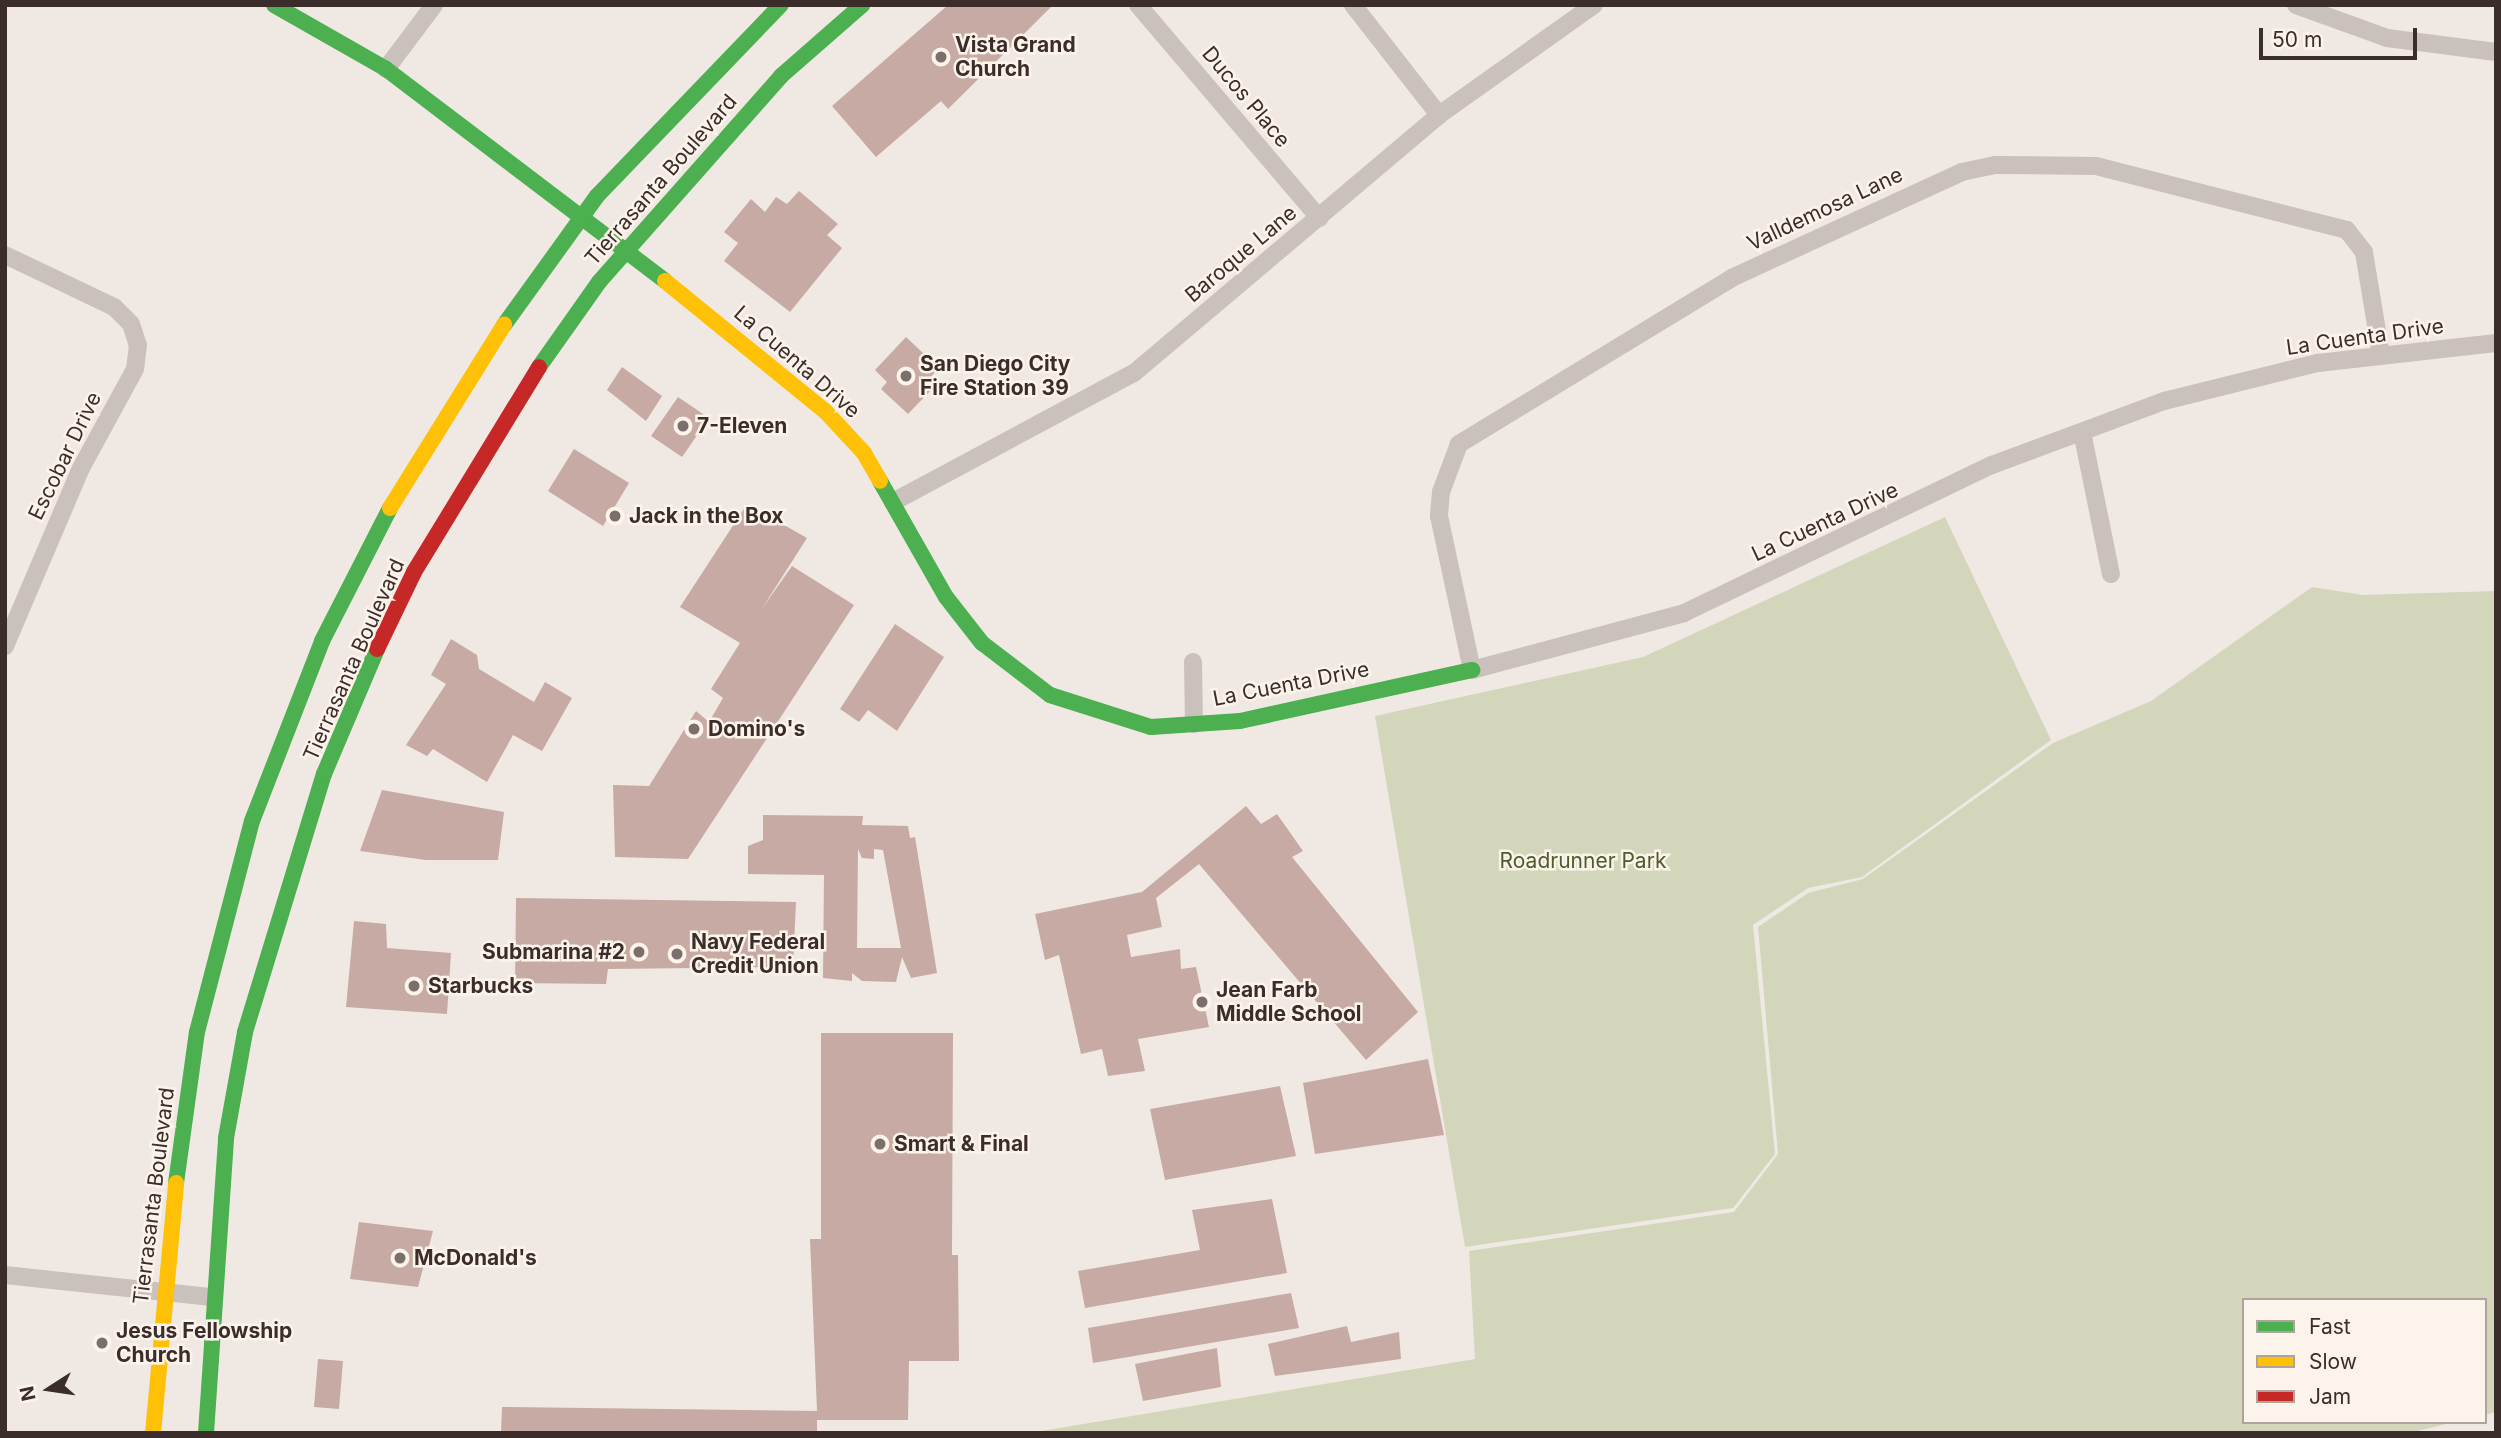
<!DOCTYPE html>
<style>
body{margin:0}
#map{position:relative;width:2501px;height:1438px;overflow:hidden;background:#f0e9e3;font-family:Inter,sans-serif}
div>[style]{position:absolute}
.green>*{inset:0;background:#d3d6bb}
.building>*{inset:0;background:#c6aaa3}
.street>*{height:18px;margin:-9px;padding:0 9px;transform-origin:9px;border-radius:9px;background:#cac1bc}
.fast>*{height:16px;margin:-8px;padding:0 8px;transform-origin:8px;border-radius:8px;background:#4caf50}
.slow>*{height:16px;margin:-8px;padding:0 8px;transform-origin:8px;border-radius:8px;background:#ffc107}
.jam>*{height:16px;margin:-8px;padding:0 8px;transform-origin:8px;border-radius:8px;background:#c62828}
.dots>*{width:19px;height:19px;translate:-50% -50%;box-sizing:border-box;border:4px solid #fcf3eb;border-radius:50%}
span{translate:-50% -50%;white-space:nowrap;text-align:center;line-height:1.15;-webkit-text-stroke:5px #fcf3eb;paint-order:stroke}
.poi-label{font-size:21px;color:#3b2d29;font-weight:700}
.left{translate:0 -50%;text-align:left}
.right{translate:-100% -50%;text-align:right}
.street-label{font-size:21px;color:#3b2d29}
.park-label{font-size:21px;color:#4e5d29}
.frame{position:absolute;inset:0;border:7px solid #3b2d29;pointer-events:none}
.legend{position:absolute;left:2242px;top:1298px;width:245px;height:126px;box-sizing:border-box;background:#fcf3eb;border:2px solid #afa49d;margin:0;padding:9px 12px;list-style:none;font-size:21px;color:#3b2d29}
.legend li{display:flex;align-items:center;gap:14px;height:35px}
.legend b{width:35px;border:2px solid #afa49d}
.north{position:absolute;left:14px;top:1354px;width:70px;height:70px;-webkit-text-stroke:5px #fcf3eb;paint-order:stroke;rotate:258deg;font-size:19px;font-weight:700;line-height:28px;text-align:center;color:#3b2d29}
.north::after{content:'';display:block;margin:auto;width:24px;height:32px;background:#3b2d29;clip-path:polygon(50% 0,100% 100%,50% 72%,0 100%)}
.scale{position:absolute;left:2259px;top:28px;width:158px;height:32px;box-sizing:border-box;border:4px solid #3b2d29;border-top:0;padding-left:9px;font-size:21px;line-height:24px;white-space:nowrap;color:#3b2d29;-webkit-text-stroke:5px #fcf3eb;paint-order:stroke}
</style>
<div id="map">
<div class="green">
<div style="clip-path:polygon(1945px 517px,2051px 740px,1862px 877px,1808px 888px,1753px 925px,1775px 1154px,1733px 1208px,1465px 1247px,1375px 716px,1643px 657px)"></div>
<div style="clip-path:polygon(2312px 587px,2363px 595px,2496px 591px,2496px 1412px,2485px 1415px,2485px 1300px,2244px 1300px,2244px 1422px,2454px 1422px,2410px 1433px,1029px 1433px,1475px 1359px,1469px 1251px,1734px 1212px,1778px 1154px,1758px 927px,1808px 893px,1863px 879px,2053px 743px,2151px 701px)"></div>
</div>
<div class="building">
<div style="clip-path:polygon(948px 5px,1053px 5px,948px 109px,941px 101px,876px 157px,832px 106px)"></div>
<div style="clip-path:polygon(799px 191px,838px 224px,827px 235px,842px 248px,790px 312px,724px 261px,738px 243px,724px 232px,751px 199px,765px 212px,776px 197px,787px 204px)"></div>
<div style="clip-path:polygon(906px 337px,939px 368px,926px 382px,933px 388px,908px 414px,881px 389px,887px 382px,875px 370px)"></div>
<div style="clip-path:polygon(622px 367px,662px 396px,646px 421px,607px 390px)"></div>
<div style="clip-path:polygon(678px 397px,709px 418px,682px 457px,651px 436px)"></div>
<div style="clip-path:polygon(574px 449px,629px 483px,603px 526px,548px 491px)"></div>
<div style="clip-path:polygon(747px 504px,807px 538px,761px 610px,792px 566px,854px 605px,688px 859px,615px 857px,613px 785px,649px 786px,696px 711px,709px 722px,723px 698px,711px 689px,740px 643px,680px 607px)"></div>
<div style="clip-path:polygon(895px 624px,944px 657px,897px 731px,868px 710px,859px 722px,840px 709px)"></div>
<div style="clip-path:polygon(451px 639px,477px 655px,479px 669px,534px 702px,545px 682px,572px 698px,542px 751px,513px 735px,487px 782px,433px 749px,427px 756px,406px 745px,446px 684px,431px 675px)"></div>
<div style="clip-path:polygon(382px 790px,504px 812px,498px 860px,426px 860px,360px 851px)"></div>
<div style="clip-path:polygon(1246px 806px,1261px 824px,1277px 814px,1303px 851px,1292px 857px,1418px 1012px,1366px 1060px,1199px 864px,1156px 898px,1162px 927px,1127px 935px,1131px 957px,1180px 949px,1181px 969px,1196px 967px,1209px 1027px,1138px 1039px,1145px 1071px,1108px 1076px,1102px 1049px,1081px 1054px,1059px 955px,1045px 960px,1035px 914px,1142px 892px)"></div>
<div style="clip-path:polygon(evenodd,763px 815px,863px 816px,862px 825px,908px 826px,910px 838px,915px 837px,937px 973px,911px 978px,902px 957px,896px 982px,862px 981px,852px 973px,852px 981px,823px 978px,824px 875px,748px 874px,748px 846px,763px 840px,763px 815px,858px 849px,862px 858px,874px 859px,874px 849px,883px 850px,901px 948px,857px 948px,858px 849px)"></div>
<div style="clip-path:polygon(516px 898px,796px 902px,793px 967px,608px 969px,606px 984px,515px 983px)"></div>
<div style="clip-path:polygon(354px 921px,386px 924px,387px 948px,451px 953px,447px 1014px,346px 1007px)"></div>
<div style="clip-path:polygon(821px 1033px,953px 1033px,952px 1255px,958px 1255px,959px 1361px,909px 1361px,908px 1420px,817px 1420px,817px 1433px,501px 1433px,502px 1407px,817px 1411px,810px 1239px,821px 1239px)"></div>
<div style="clip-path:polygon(1428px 1059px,1444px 1135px,1315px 1154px,1303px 1083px)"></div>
<div style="clip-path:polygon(1280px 1086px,1296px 1156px,1165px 1180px,1150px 1109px)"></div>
<div style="clip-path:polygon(1272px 1199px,1287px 1273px,1085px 1308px,1078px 1271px,1200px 1250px,1192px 1210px)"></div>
<div style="clip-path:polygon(359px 1222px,433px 1231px,418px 1287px,350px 1279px)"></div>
<div style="clip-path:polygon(1291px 1293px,1299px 1328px,1093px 1363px,1088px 1328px)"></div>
<div style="clip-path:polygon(1347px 1326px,1351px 1342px,1399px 1332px,1401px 1359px,1275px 1376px,1268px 1344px)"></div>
<div style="clip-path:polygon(1217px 1348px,1221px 1387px,1143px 1401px,1135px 1364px)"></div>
<div style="clip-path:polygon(318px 1359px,343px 1361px,339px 1409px,314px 1407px)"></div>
</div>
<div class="street">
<div style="left:1138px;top:5px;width:280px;rotate:49.6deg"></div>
<div style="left:1353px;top:5px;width:140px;rotate:52deg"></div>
<div style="left:2296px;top:5px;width:97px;rotate:19.9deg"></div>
<div style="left:2387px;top:38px;width:110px;rotate:7.3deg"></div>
<div style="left:386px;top:69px;width:80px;rotate:-53.1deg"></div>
<div style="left:5px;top:255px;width:121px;rotate:25.5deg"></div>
<div style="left:114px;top:307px;width:24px;rotate:45deg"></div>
<div style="left:131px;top:324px;width:22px;rotate:72deg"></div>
<div style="left:138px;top:345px;width:24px;rotate:97deg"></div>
<div style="left:135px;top:369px;width:113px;rotate:118.6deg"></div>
<div style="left:81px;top:468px;width:194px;rotate:113.1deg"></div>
<div style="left:2381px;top:355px;width:104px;rotate:-99.4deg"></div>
<div style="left:2364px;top:252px;width:28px;rotate:-128deg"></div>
<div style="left:2347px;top:230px;width:259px;rotate:-165.7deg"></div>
<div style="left:2096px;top:166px;width:101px;rotate:-179.4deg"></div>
<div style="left:1995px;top:165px;width:34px;rotate:168deg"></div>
<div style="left:1962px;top:172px;width:253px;rotate:155.3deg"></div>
<div style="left:1732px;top:278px;width:320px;rotate:148.7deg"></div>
<div style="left:1459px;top:444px;width:51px;rotate:110.6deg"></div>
<div style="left:1441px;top:492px;width:24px;rotate:95deg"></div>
<div style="left:1439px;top:516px;width:157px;rotate:77.9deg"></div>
<div style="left:1472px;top:670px;width:220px;rotate:-15deg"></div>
<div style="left:1684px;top:613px;width:342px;rotate:-25.7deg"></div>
<div style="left:1992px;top:465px;width:184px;rotate:-20.4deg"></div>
<div style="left:2164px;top:401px;width:159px;rotate:-13.9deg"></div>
<div style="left:2318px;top:363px;width:179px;rotate:-6.4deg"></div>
<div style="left:2082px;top:432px;width:145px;rotate:78.5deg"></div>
<div style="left:893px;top:502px;width:273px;rotate:-28.2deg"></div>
<div style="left:1134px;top:373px;width:399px;rotate:-40.2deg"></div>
<div style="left:1439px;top:115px;width:190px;rotate:-35.4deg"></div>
<div style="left:1193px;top:662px;width:62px;rotate:89.1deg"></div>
<div style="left:5px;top:1275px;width:208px;rotate:6.1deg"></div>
</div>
<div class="fast">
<div style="left:274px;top:5px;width:129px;rotate:29.7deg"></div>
<div style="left:386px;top:69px;width:350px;rotate:37.2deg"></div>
<div style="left:504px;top:325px;width:159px;rotate:-54.2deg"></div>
<div style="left:597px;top:196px;width:265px;rotate:-46.1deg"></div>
<div style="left:539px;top:367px;width:104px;rotate:-54.8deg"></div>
<div style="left:599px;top:282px;width:275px;rotate:-48.5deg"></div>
<div style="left:781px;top:76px;width:108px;rotate:-41.2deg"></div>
<div style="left:880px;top:481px;width:133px;rotate:60.4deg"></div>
<div style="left:946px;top:597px;width:58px;rotate:52deg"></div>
<div style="left:982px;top:643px;width:86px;rotate:37.4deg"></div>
<div style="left:1050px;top:695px;width:106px;rotate:17.6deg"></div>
<div style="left:1151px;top:727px;width:89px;rotate:-3.9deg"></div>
<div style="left:1240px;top:721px;width:238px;rotate:-12.4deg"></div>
<div style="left:176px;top:1183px;width:152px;rotate:-82.1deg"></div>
<div style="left:197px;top:1032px;width:218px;rotate:-75.4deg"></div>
<div style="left:252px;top:821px;width:193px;rotate:-68.7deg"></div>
<div style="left:322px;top:641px;width:149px;rotate:-62.9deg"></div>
<div style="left:206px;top:1433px;width:296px;rotate:-86.1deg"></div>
<div style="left:226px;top:1138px;width:108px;rotate:-79.8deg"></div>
<div style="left:245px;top:1032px;width:270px;rotate:-73deg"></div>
<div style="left:324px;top:774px;width:136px;rotate:-67deg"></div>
</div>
<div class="slow">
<div style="left:665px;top:281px;width:206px;rotate:39.1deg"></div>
<div style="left:825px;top:411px;width:57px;rotate:47.1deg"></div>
<div style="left:864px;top:453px;width:32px;rotate:60deg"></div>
<div style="left:390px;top:508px;width:216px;rotate:-58.1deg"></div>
<div style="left:153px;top:1433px;width:251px;rotate:-84.7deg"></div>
</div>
<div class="jam">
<div style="left:377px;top:649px;width:85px;rotate:-64.3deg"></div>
<div style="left:414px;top:572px;width:240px;rotate:-58.6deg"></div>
</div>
<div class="dots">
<div style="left:941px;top:57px;background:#7a6f6a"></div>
<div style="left:906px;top:376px;background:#7a6f6a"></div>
<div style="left:683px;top:426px;background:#7a6f6a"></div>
<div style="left:615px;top:516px;background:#7a6f6a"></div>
<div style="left:694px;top:729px;background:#7a6f6a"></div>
<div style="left:639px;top:952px;background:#7a6f6a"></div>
<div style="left:677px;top:954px;background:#7a6f6a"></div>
<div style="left:414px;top:986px;background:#7a6f6a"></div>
<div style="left:1202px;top:1002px;background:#7a6f6a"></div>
<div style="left:880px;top:1144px;background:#7a6f6a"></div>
<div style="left:400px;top:1258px;background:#7a6f6a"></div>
<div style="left:102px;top:1343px;background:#7a6f6a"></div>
</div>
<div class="poi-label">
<span class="left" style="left:955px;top:57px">Vista Grand<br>Church</span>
<span class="left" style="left:920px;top:376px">San Diego City<br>Fire Station 39</span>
<span class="left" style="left:697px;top:426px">7-Eleven</span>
<span class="left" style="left:629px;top:516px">Jack in the Box</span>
<span class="left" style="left:708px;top:729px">Domino's</span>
<span class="left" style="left:691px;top:954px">Navy Federal<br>Credit Union</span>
<span class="right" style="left:625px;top:952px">Submarina #2</span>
<span class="left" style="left:428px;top:986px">Starbucks</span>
<span class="left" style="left:1216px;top:1002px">Jean Farb<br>Middle School</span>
<span class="left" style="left:894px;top:1144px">Smart &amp; Final</span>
<span class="left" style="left:414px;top:1258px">McDonald's</span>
<span class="left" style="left:116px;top:1343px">Jesus Fellowship<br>Church</span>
</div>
<div class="street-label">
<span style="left:1246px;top:97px;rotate:50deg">Ducos Place</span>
<span style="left:661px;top:180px;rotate:-49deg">Tierrasanta Boulevard</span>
<span style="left:1825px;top:209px;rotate:-25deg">Valldemosa Lane</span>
<span style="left:1241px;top:254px;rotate:-40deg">Baroque Lane</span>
<span style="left:2365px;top:337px;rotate:-8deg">La Cuenta Drive</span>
<span style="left:797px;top:362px;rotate:41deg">La Cuenta Drive</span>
<span style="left:65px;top:456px;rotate:-64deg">Escobar Drive</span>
<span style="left:1825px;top:522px;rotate:-25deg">La Cuenta Drive</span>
<span style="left:354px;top:660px;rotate:-66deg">Tierrasanta Boulevard</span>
<span style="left:1291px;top:684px;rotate:-11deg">La Cuenta Drive</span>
<span style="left:154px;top:1196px;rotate:-83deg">Tierrasanta Boulevard</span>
</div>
<div class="park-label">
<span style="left:1583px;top:861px">Roadrunner Park</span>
</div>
<div class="frame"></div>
<ul class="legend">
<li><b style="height:9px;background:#4caf50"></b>Fast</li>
<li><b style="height:9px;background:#ffc107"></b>Slow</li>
<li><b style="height:9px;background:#c62828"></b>Jam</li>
</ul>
<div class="north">N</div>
<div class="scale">50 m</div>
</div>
